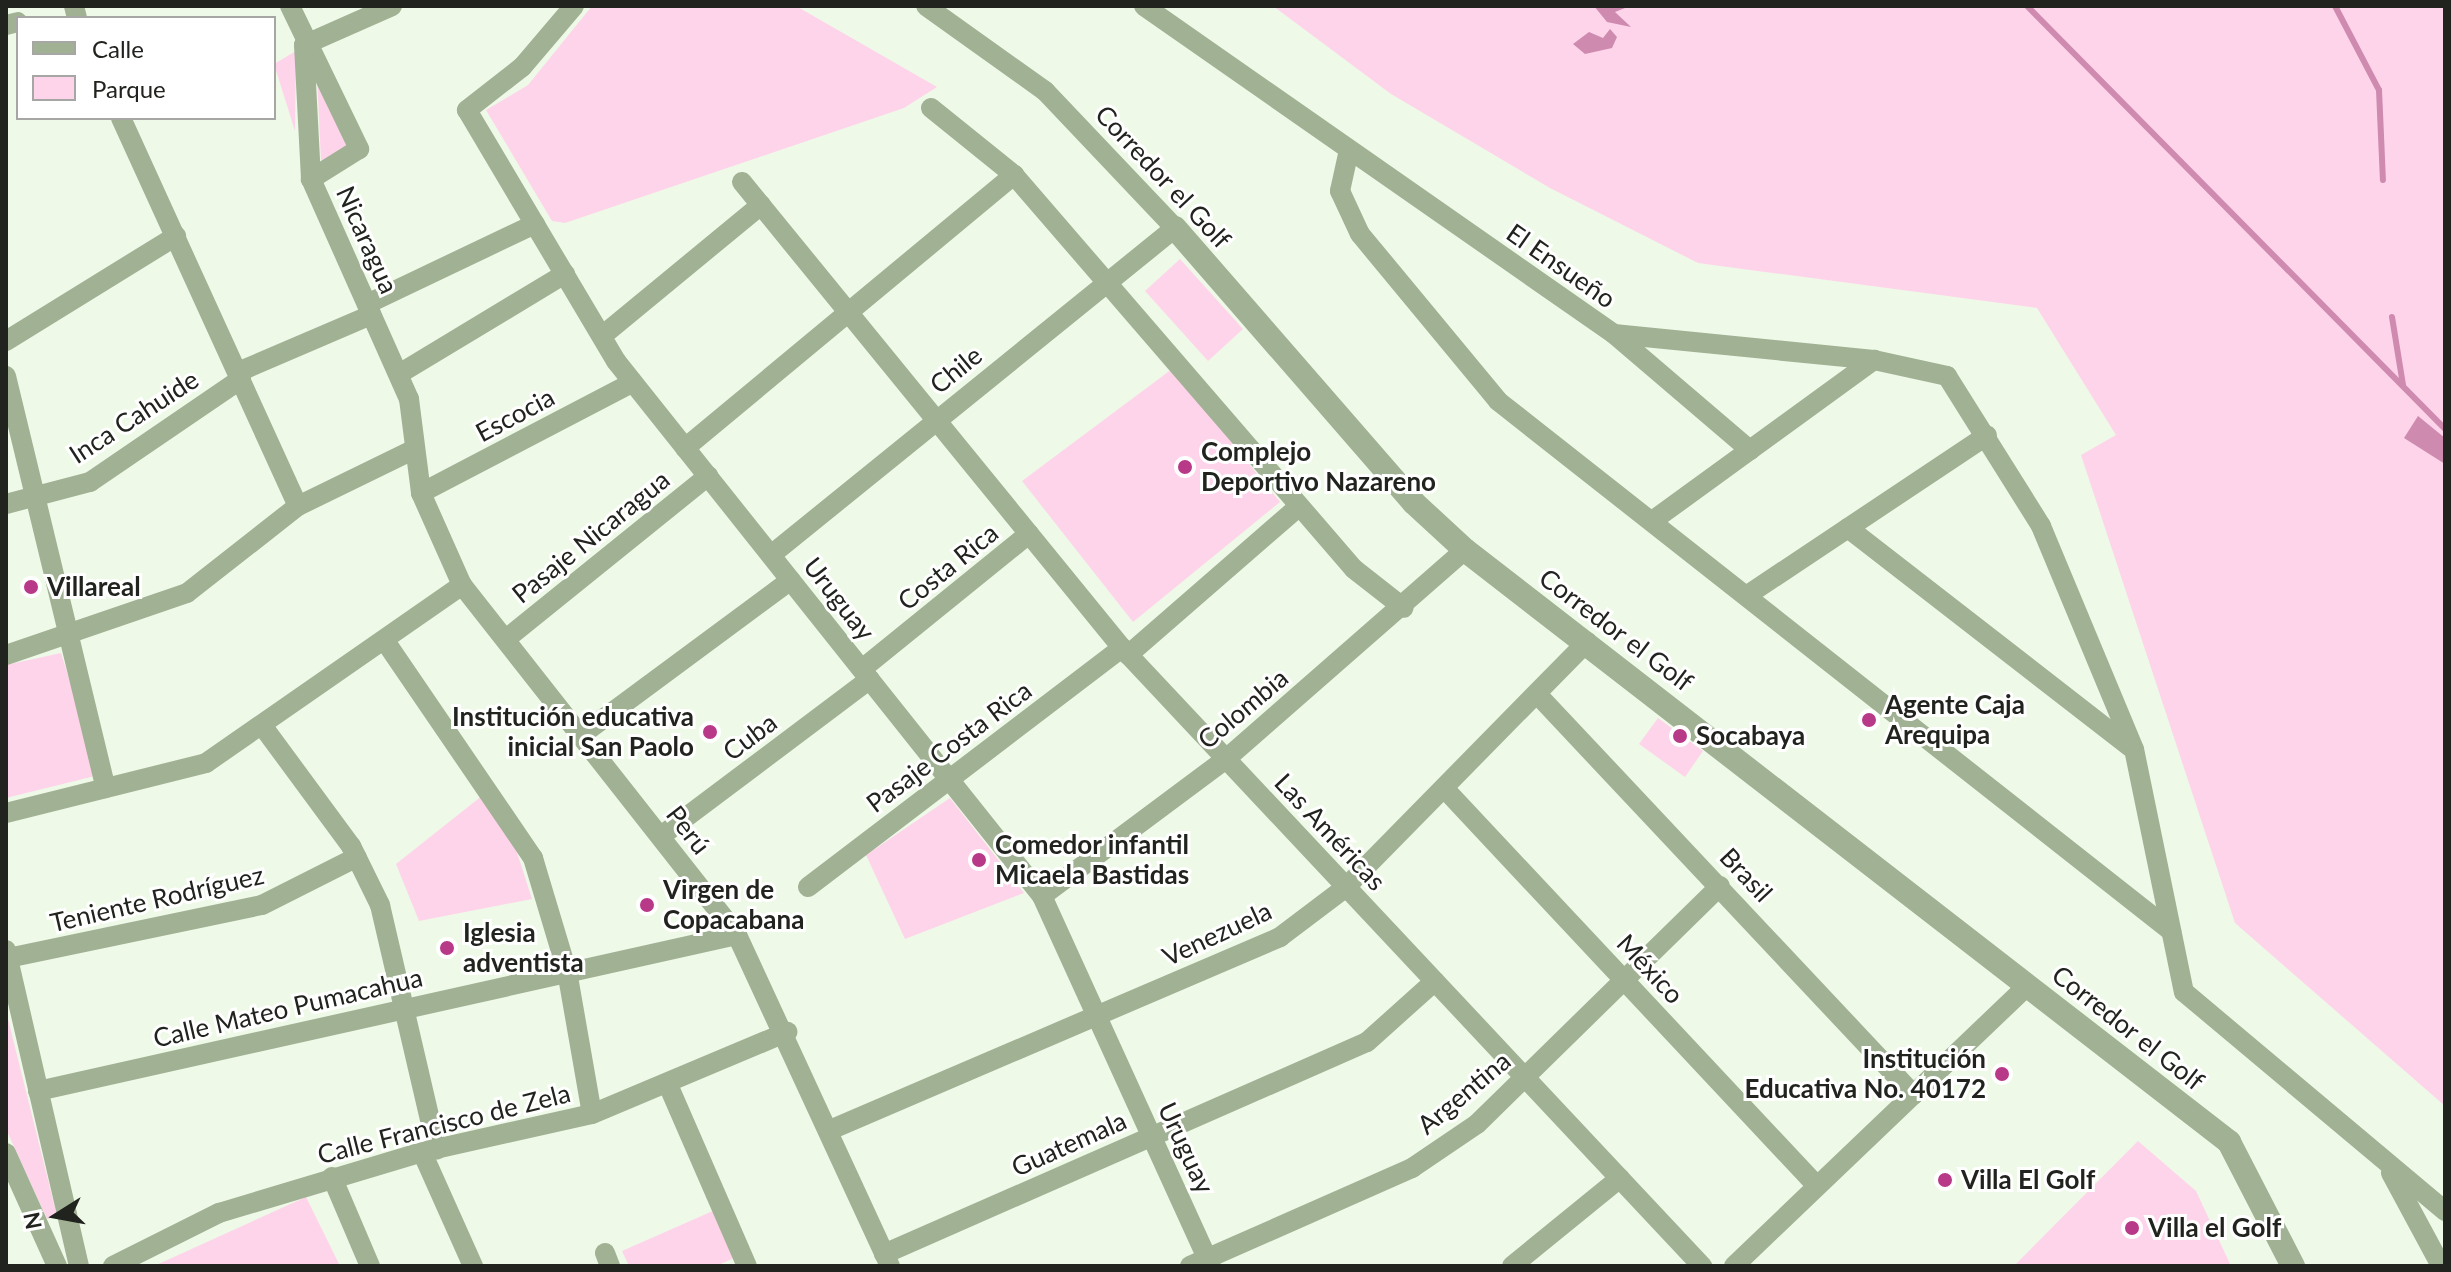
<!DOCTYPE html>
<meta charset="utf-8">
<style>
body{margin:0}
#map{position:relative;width:2451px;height:1272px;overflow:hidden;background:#eff9e8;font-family:Lato,sans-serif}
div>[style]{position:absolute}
.green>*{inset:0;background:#fed4ea}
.water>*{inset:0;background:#ce8aaf}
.stream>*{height:6px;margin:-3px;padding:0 3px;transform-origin:3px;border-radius:3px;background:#ce8aaf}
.minor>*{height:20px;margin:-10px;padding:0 10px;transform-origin:10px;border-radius:10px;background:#a1b194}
.tertiary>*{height:24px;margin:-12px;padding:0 12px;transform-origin:12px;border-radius:12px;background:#a1b194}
.dots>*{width:22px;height:22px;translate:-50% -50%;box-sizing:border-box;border:4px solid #fff;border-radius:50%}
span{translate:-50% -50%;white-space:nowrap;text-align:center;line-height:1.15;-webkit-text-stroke:6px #fff;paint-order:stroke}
.street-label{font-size:26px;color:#21241e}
.poi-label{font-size:26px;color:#21241e;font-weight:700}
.left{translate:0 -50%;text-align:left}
.right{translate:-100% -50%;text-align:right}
.frame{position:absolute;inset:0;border:8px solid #21241e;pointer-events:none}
.legend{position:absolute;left:16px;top:16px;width:260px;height:104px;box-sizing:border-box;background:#fff;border:2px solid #a6a7a5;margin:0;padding:10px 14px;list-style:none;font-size:24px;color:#21241e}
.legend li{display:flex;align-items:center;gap:16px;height:40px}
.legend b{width:40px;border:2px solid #a6a7a5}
.north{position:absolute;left:16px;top:1176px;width:80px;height:80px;-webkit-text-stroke:6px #fff;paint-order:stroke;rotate:259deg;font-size:22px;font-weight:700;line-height:32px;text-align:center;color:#21241e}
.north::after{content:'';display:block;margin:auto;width:28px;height:36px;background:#21241e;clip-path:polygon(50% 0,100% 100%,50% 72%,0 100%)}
</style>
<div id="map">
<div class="green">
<div style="clip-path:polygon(592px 6px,796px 6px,937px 87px,904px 108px,565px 223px,552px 221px,486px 110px,528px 85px)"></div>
<div style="clip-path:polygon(1273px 6px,2445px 6px,2445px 1106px,2235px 923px,2081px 455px,2116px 435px,2037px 308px,1698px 263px,1550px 188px,1391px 94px)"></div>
<div style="clip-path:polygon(296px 51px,295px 131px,274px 64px)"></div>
<div style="clip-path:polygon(317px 76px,348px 149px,321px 161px)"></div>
<div style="clip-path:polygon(1180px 259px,1243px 329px,1208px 361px,1145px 291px)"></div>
<div style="clip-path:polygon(1172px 369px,1280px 502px,1133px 622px,1022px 481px)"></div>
<div style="clip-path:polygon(61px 653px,99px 775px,6px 798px,6px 665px)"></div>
<div style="clip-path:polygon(1658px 718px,1703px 751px,1685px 777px,1639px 744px)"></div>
<div style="clip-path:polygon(483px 795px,513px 840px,532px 899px,419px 921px,396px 864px)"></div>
<div style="clip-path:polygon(950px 798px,1024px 893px,905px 939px,866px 855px)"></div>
<div style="clip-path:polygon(6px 1011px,57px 1216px,47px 1219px,6px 1129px)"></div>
<div style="clip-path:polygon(2138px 1141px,2196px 1191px,2231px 1266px,2014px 1266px)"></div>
<div style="clip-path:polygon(306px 1197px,340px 1266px,154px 1266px)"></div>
<div style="clip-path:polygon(715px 1210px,734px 1258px,716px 1266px,629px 1266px,622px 1251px)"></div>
</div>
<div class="water">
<div style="clip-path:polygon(1594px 6px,1630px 6px,1615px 12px,1631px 27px,1607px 22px)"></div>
<div style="clip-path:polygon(1610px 29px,1617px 37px,1612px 48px,1585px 54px,1573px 44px,1589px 32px,1603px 38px)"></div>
<div style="clip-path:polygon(2418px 416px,2445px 438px,2445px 464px,2404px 438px)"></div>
</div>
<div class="stream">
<div style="left:2027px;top:6px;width:595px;rotate:45.34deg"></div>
<div style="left:2335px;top:6px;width:95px;rotate:62.4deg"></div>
<div style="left:2379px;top:90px;width:90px;rotate:87.5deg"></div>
<div style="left:2392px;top:317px;width:69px;rotate:80.8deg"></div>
</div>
<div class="minor">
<div style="left:74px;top:6px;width:12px;rotate:76deg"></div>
<div style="left:290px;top:6px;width:159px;rotate:64.2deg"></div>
<div style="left:359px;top:149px;width:57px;rotate:148deg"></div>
<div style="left:392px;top:6px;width:96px;rotate:156.1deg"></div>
<div style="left:304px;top:45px;width:134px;rotate:87deg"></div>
<div style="left:311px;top:179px;width:241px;rotate:66deg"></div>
<div style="left:409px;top:399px;width:95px;rotate:82.7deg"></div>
<div style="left:421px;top:493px;width:101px;rotate:66deg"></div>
<div style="left:462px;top:585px;width:445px;rotate:51.8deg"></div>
<div style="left:737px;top:935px;width:365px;rotate:65.2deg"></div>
<div style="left:574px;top:6px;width:80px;rotate:130.4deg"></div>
<div style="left:522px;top:67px;width:70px;rotate:142deg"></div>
<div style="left:467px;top:110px;width:292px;rotate:59.3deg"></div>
<div style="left:616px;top:361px;width:684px;rotate:51.47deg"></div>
<div style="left:1042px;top:896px;width:407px;rotate:65.5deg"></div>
<div style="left:1144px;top:6px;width:573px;rotate:34.91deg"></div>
<div style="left:1614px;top:334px;width:261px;rotate:5.7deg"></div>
<div style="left:1874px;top:360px;width:75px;rotate:12.4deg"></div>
<div style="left:1947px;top:376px;width:177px;rotate:57.9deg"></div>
<div style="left:2041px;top:526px;width:242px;rotate:67.4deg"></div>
<div style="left:2134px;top:749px;width:248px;rotate:78.4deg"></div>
<div style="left:2184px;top:992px;width:341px;rotate:40deg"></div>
<div style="left:6px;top:25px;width:12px;rotate:-14deg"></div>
<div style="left:931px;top:108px;width:107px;rotate:38.9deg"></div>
<div style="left:1014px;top:175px;width:520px;rotate:49.21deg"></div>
<div style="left:1354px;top:569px;width:63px;rotate:38deg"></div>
<div style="left:121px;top:118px;width:426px;rotate:65.5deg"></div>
<div style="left:1349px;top:150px;width:42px;rotate:102.4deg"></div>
<div style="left:1340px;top:191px;width:47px;rotate:65.1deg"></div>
<div style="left:1360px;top:234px;width:217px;rotate:50.4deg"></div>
<div style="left:1498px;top:401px;width:857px;rotate:38.22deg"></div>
<div style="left:742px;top:182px;width:601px;rotate:50.8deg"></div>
<div style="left:1122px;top:648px;width:848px;rotate:46.82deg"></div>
<div style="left:367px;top:304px;width:186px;rotate:-25.5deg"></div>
<div style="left:1614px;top:334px;width:179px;rotate:40.5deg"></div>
<div style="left:602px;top:336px;width:206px;rotate:-39.5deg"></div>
<div style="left:6px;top:341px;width:200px;rotate:-31.7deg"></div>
<div style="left:238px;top:372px;width:145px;rotate:-23.2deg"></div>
<div style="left:399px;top:374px;width:194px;rotate:-31.1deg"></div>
<div style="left:6px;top:376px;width:424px;rotate:76.4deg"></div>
<div style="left:685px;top:448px;width:428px;rotate:-39.7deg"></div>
<div style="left:421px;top:493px;width:239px;rotate:-27.6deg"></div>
<div style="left:6px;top:504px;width:87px;rotate:-14.7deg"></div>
<div style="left:90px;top:482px;width:183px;rotate:-34.3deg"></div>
<div style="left:1655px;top:519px;width:271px;rotate:-36deg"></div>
<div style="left:1848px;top:528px;width:357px;rotate:37.8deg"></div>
<div style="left:771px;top:555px;width:520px;rotate:-38.99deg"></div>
<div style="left:1175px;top:228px;width:189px;rotate:-133.5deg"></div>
<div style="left:1045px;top:91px;width:146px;rotate:-144.5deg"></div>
<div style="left:1749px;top:594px;width:286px;rotate:-33.7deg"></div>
<div style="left:506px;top:639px;width:260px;rotate:-38.9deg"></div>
<div style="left:385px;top:641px;width:263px;rotate:55.7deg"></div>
<div style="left:533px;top:858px;width:118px;rotate:73.3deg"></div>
<div style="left:567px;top:971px;width:145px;rotate:80.1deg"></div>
<div style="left:6px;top:655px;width:191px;rotate:-18.9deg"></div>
<div style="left:187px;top:593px;width:141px;rotate:-38.1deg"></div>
<div style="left:298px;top:506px;width:130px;rotate:-26deg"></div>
<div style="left:1128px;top:655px;width:225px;rotate:-41deg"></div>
<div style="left:862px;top:669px;width:215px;rotate:-39deg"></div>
<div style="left:1537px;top:694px;width:550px;rotate:46.77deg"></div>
<div style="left:264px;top:728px;width:147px;rotate:53.6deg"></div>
<div style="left:351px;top:846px;width:66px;rotate:63.8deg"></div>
<div style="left:380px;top:905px;width:251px;rotate:76.9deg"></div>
<div style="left:580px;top:736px;width:262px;rotate:-36.5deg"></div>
<div style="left:1444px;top:788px;width:545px;rotate:46.86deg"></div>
<div style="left:6px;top:813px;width:206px;rotate:-14deg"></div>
<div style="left:206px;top:763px;width:312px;rotate:-34.8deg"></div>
<div style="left:661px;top:836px;width:261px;rotate:-36.9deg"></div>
<div style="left:808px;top:887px;width:395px;rotate:-37.3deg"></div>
<div style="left:1042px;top:896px;width:229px;rotate:-36.7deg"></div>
<div style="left:1226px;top:759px;width:317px;rotate:-41.2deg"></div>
<div style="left:6px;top:950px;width:324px;rotate:77deg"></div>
<div style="left:8px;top:958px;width:259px;rotate:-11.8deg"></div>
<div style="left:262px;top:905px;width:106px;rotate:-26.8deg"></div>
<div style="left:669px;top:1087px;width:195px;rotate:66.5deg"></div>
<div style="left:38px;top:1091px;width:716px;rotate:-12.58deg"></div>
<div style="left:830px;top:1130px;width:490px;rotate:-23.2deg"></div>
<div style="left:1280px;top:937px;width:83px;rotate:-37.1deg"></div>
<div style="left:1346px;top:887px;width:344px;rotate:-45.5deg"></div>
<div style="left:422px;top:1152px;width:125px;rotate:65.9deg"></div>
<div style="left:6px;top:1153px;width:124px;rotate:65.7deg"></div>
<div style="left:2391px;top:1173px;width:106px;rotate:61.7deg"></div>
<div style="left:332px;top:1177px;width:97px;rotate:66.9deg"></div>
<div style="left:605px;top:1253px;width:14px;rotate:69deg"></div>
<div style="left:884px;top:1254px;width:527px;rotate:-23.7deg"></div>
<div style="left:1367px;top:1042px;width:91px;rotate:-41.9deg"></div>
<div style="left:113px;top:1266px;width:119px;rotate:-26.6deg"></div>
<div style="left:219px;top:1213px;width:212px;rotate:-16.7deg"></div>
<div style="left:422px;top:1152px;width:174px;rotate:-12.6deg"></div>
<div style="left:592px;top:1114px;width:212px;rotate:-22.8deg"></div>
<div style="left:1190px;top:1266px;width:243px;rotate:-23.8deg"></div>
<div style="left:1412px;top:1168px;width:78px;rotate:-34.1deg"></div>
<div style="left:1477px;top:1124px;width:340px;rotate:-44.4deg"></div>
<div style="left:1512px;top:1266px;width:139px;rotate:-39.2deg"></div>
<div style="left:1734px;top:1266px;width:405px;rotate:-43.7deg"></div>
</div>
<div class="tertiary">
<div style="left:1175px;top:228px;width:364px;rotate:49deg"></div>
<div style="left:1414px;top:503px;width:69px;rotate:42.7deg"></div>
<div style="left:1465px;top:550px;width:967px;rotate:37.77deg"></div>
<div style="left:2229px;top:1142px;width:140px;rotate:62.7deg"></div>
</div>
<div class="dots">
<div style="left:1185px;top:467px;background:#b73988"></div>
<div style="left:31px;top:587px;background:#b73988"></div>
<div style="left:1869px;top:720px;background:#b73988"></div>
<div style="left:710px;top:732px;background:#b73988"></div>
<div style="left:1680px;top:736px;background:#b73988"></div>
<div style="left:979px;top:860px;background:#b73988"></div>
<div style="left:647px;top:905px;background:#b73988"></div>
<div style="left:447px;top:948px;background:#b73988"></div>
<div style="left:2002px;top:1074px;background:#b73988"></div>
<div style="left:1945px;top:1180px;background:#b73988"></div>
<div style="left:2132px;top:1228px;background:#b73988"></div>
</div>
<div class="street-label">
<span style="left:1163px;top:177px;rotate:47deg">Corredor el Golf</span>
<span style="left:367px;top:240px;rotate:66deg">Nicaragua</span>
<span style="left:1561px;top:266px;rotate:35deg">El Ensueño</span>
<span style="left:956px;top:370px;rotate:-39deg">Chile</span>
<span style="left:515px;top:415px;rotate:-28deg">Escocia</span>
<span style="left:134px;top:417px;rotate:-33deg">Inca Cahuide</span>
<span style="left:591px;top:537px;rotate:-39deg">Pasaje Nicaragua</span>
<span style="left:948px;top:567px;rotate:-39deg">Costa Rica</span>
<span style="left:839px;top:599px;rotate:52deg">Uruguay</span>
<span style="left:1616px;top:630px;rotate:37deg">Corredor el Golf</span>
<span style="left:1243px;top:709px;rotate:-40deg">Colombia</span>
<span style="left:750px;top:737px;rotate:-37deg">Cuba</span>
<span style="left:949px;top:747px;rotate:-37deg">Pasaje Costa Rica</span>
<span style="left:688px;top:830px;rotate:52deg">Perú</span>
<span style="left:1330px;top:832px;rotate:47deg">Las Américas</span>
<span style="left:1746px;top:875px;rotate:47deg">Brasil</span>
<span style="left:157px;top:899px;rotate:-13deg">Teniente Rodríguez</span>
<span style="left:1217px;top:934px;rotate:-25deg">Venezuela</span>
<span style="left:1650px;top:969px;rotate:47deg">México</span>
<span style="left:288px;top:1008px;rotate:-13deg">Calle Mateo Pumacahua</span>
<span style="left:2128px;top:1028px;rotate:38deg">Corredor el Golf</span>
<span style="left:1464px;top:1093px;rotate:-40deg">Argentina</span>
<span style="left:444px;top:1124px;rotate:-14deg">Calle Francisco de Zela</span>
<span style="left:1069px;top:1144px;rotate:-24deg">Guatemala</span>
<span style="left:1186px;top:1148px;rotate:65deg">Uruguay</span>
</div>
<div class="poi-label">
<span class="left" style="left:1201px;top:467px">Complejo<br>Deportivo Nazareno</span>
<span class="left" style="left:47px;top:587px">Villareal</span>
<span class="left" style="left:1885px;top:720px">Agente Caja<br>Arequipa</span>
<span class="right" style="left:694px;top:732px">Institución educativa<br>inicial San Paolo</span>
<span class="left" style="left:1696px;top:736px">Socabaya</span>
<span class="left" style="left:995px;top:860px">Comedor infantil<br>Micaela Bastidas</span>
<span class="left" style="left:663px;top:905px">Virgen de<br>Copacabana</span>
<span class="left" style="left:463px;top:948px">Iglesia<br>adventista</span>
<span class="right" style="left:1986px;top:1074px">Institución<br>Educativa No. 40172</span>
<span class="left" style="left:1961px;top:1180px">Villa El Golf</span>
<span class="left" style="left:2148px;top:1228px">Villa el Golf</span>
</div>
<div class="frame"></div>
<ul class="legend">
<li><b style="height:10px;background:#a1b194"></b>Calle</li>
<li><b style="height:22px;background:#fed4ea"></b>Parque</li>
</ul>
<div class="north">N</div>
</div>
